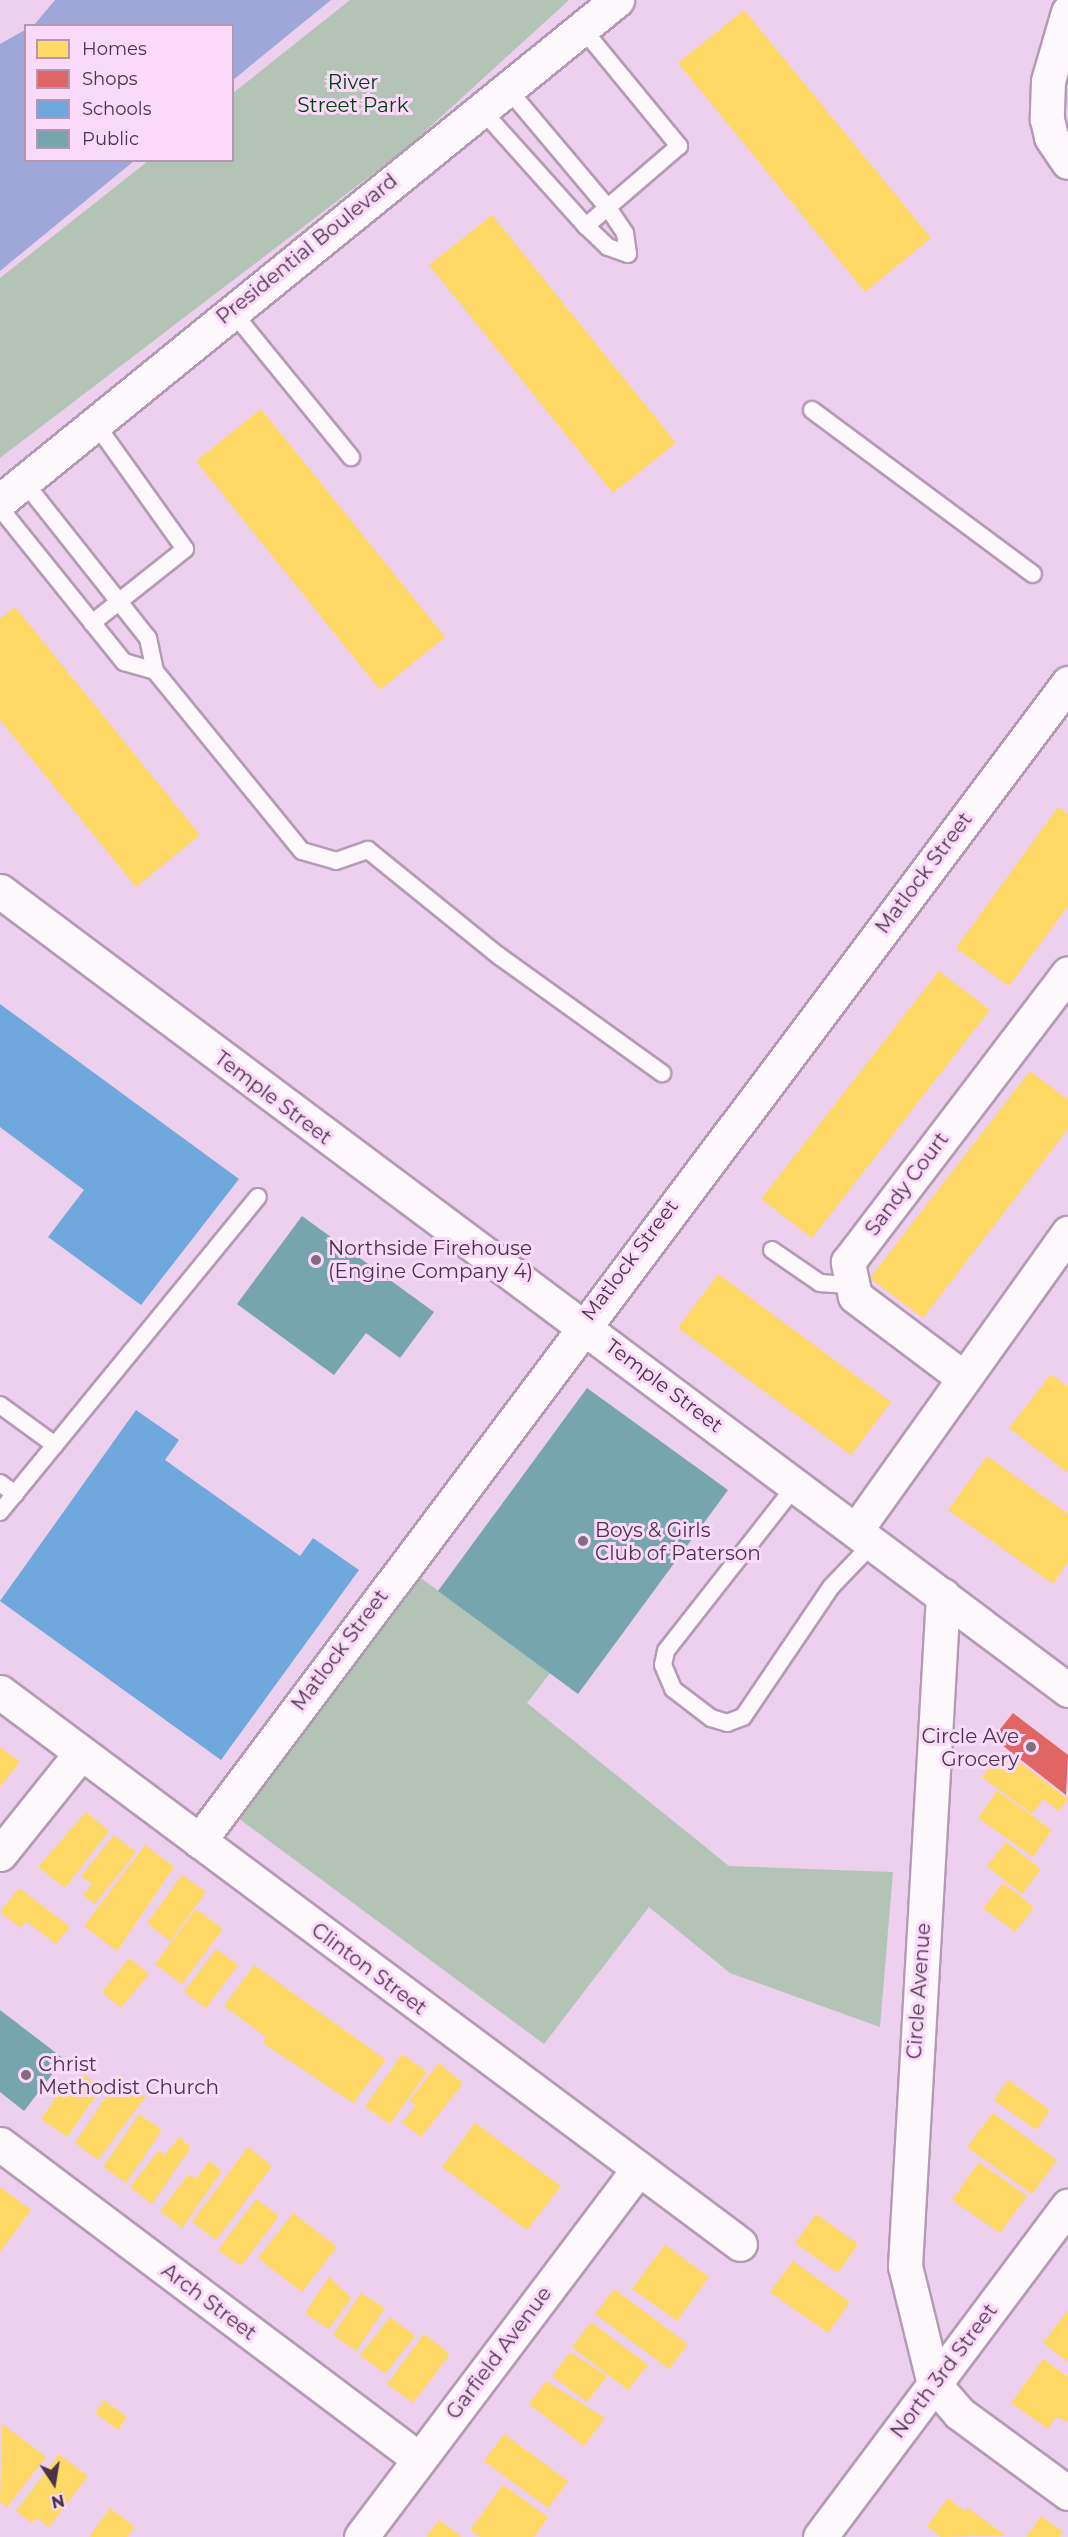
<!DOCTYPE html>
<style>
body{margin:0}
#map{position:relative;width:1068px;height:2537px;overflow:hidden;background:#edd0ed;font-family:Montserrat,sans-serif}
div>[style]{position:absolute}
.green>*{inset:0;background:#b3c4b7}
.water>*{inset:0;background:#9fa7d9}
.homes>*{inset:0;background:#ffd966}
.shops>*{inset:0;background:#e06666}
.schools>*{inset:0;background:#6fa8dc}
.public>*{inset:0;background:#76a5af}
.roads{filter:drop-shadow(2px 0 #b39cb3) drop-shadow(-2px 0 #b39cb3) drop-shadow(0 2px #b39cb3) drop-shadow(0 -2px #b39cb3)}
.lane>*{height:16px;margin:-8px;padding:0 8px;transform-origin:8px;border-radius:8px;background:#fcf8fc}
.street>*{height:33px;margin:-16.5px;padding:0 16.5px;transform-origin:16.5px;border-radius:16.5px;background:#fcf8fc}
.secondary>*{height:33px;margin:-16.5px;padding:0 16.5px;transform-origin:16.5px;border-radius:16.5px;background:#fcf8fc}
.dots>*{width:16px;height:16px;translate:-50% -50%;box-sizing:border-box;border:3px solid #fbd9f9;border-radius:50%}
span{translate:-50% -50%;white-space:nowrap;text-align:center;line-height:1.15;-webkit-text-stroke:6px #fbd9f9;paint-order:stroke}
.park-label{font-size:20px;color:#004011}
.street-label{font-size:20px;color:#4a3449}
.poi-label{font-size:20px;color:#4a3449}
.left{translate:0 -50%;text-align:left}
.right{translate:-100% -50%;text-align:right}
.legend{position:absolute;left:24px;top:24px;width:210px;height:138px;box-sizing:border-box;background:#fbd9f9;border:2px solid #b497b3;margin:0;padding:8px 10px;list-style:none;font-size:18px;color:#4a3449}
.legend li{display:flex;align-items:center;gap:12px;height:30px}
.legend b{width:30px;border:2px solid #b497b3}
.north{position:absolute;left:24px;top:2453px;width:60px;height:60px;-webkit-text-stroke:4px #fbd9f9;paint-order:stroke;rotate:168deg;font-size:16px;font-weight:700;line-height:24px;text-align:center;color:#4a3449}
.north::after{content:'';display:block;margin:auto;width:21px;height:27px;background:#4a3449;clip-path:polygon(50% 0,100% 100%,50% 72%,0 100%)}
</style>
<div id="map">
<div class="green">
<div style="clip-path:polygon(350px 0,569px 0,408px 147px,0 458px,0 278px,148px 161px,232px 160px,233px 93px)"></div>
<div style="clip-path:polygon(414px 1573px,550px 1673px,527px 1703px,729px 1866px,893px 1872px,880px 2027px,730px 1973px,649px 1907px,544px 2044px,230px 1812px)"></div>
</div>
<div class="water">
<div style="clip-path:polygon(55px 0,331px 0,233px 80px,232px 26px,34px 25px)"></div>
<div style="clip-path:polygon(25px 30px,26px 160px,134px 161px,0 271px,0 44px)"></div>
</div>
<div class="homes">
<div style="clip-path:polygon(744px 10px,931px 238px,865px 292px,678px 63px)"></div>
<div style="clip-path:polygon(492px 215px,676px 443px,613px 493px,429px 265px)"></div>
<div style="clip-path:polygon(261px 409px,445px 637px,380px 690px,196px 461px)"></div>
<div style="clip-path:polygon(15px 607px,200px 835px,136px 887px,0 720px,0 619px)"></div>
<div style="clip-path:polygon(1058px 807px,1068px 814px,1068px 906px,1009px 986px,956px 948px)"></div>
<div style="clip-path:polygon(939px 971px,990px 1010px,812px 1238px,761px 1199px)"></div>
<div style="clip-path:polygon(1030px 1071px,1068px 1100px,1068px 1129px,923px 1318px,870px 1278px)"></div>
<div style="clip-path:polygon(718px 1274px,891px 1402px,851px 1455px,678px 1328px)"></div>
<div style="clip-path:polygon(1051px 1374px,1068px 1387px,1068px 1473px,1009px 1428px)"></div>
<div style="clip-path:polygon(987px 1456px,1068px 1514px,1068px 1562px,1053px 1584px,948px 1510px)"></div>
<div style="clip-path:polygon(0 1747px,20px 1762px,0 1787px)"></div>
<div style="clip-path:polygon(1003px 1750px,1068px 1799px,1059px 1811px,1043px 1799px,1032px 1814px,982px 1777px)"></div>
<div style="clip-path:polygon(997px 1791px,1052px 1830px,1033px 1857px,978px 1818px)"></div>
<div style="clip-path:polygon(86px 1812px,109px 1831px,65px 1888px,38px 1867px)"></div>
<div style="clip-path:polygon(114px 1835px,136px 1852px,95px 1904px,83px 1895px,92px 1884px,81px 1876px)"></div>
<div style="clip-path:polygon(1006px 1842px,1041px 1869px,1022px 1894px,987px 1866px)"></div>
<div style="clip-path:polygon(145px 1845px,174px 1867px,117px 1951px,84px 1926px)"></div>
<div style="clip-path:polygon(182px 1875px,206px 1892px,170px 1941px,147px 1923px)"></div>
<div style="clip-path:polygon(1003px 1883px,1034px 1907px,1015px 1932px,983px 1908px)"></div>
<div style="clip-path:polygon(19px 1888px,70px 1927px,56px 1944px,26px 1921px,21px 1928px,0 1912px)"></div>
<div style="clip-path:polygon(196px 1909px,223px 1929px,182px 1984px,155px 1964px)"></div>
<div style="clip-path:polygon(216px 1949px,238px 1965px,206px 2008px,184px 1992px)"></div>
<div style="clip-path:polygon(129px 1958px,149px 1974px,121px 2008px,102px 1992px)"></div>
<div style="clip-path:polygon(254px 1965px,386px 2060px,353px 2103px,263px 2043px,266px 2037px,224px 2006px)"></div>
<div style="clip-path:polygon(402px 2054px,427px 2072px,390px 2124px,365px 2107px)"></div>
<div style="clip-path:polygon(439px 2063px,463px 2083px,421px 2137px,402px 2123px,416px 2105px,409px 2101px)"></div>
<div style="clip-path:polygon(82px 2074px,102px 2087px,67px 2137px,41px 2119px,63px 2087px,70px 2092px)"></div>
<div style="clip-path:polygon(120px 2076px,146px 2096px,98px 2160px,75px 2143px)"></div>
<div style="clip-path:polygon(1008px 2080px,1050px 2110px,1036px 2130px,994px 2100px)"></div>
<div style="clip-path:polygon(993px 2113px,1057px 2160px,1032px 2194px,967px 2147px)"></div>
<div style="clip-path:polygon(139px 2114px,162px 2130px,126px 2183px,103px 2167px)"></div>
<div style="clip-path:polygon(475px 2123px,561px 2186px,527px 2230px,442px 2167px)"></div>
<div style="clip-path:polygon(179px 2137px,191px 2147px,152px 2204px,130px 2187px,159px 2150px,165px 2155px)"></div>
<div style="clip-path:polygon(248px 2147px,272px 2166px,216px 2240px,192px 2222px)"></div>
<div style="clip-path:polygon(209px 2161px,222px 2171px,182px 2228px,160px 2211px,189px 2174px,196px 2179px)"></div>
<div style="clip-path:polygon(979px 2162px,1027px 2196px,1000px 2233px,952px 2200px)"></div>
<div style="clip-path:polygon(0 2187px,31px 2210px,0 2252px)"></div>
<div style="clip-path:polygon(256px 2199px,279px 2216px,241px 2266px,218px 2250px)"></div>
<div style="clip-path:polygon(293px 2213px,337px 2247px,302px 2292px,258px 2258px)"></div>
<div style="clip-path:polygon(816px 2214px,858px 2244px,838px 2273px,795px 2243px)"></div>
<div style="clip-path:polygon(665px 2245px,709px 2277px,677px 2321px,632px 2289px)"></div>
<div style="clip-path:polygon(793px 2261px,850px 2302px,828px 2333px,770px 2292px)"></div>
<div style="clip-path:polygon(329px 2277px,351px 2298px,329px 2329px,305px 2313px)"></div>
<div style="clip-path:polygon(614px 2289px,688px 2344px,669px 2369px,595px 2314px)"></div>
<div style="clip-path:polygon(361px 2293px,385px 2308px,356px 2351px,333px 2335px)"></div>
<div style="clip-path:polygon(1068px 2310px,1068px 2362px,1043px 2343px)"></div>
<div style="clip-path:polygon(390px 2317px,415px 2336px,385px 2374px,360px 2355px)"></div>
<div style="clip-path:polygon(591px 2322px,648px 2365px,628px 2390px,572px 2347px)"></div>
<div style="clip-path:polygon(424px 2334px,450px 2354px,413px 2403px,387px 2384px)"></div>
<div style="clip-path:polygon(570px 2352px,607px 2376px,587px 2402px,552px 2376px)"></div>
<div style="clip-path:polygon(1043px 2359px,1068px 2377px,1068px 2422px,1056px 2417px,1048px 2429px,1011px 2403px)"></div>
<div style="clip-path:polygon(546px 2381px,605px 2418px,584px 2446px,529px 2404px)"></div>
<div style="clip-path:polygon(104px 2400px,127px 2417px,118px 2430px,95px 2413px)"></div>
<div style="clip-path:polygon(2px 2424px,46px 2457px,7px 2507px,0 2502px)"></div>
<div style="clip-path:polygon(504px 2434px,568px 2481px,548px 2508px,484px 2461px)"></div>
<div style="clip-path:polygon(59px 2454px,88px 2476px,49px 2527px,37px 2518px,32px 2523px,16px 2511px)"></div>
<div style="clip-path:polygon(503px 2485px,548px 2517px,534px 2537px,481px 2537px,470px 2530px)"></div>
<div style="clip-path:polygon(948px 2498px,965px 2511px,968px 2508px,1005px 2535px,941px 2537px,927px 2526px)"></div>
<div style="clip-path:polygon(110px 2508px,135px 2527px,127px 2537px,89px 2537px)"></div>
<div style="clip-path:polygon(1041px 2516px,1063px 2532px,1059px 2537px,1026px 2537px)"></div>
<div style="clip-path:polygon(439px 2520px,462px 2537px,426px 2537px)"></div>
</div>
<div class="shops">
<div style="clip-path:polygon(1013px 1713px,1068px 1755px,1066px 1795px,993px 1738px)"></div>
</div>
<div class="schools">
<div style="clip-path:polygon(0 1004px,239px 1179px,141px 1305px,48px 1237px,84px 1190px,0 1127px)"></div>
<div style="clip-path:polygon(136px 1410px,179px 1440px,165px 1460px,300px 1556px,313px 1538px,359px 1570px,221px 1760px,0 1601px)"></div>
</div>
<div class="public">
<div style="clip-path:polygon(302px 1216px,434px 1312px,400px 1358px,366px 1333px,334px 1375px,237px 1304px)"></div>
<div style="clip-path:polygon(587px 1388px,728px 1490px,578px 1694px,438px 1591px)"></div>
<div style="clip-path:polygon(0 2010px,64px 2059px,24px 2111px,0 2092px)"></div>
</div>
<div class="roads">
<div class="lane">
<div style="left:582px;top:28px;width:153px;rotate:50.6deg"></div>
<div style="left:679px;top:146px;width:123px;rotate:139.3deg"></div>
<div style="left:480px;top:108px;width:159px;rotate:48.1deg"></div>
<div style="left:586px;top:226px;width:30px;rotate:44deg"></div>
<div style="left:608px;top:247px;width:21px;rotate:19deg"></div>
<div style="left:628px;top:254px;width:21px;rotate:-98deg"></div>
<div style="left:625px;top:233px;width:30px;rotate:-124deg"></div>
<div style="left:608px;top:208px;width:157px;rotate:-130.1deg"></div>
<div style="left:231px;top:310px;width:190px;rotate:50.8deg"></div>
<div style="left:812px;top:410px;width:275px;rotate:36.6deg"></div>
<div style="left:25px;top:483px;width:198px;rotate:51.6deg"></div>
<div style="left:148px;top:638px;width:34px;rotate:78deg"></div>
<div style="left:155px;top:671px;width:232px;rotate:50.8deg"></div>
<div style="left:302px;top:851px;width:35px;rotate:16deg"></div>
<div style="left:336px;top:861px;width:34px;rotate:-19deg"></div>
<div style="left:368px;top:850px;width:169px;rotate:39deg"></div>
<div style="left:499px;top:956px;width:201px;rotate:35.7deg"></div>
<div style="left:0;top:508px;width:198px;rotate:51.2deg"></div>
<div style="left:124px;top:662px;width:32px;rotate:16deg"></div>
<div style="left:92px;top:623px;width:119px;rotate:-38.5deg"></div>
<div style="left:185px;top:549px;width:155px;rotate:-125.5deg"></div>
<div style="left:772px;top:1250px;width:58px;rotate:34.5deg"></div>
<div style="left:820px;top:1283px;width:31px;rotate:4deg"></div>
<div style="left:0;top:1405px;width:68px;rotate:36deg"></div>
<div style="left:0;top:1483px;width:19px;rotate:36deg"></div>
<div style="left:796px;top:1485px;width:211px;rotate:128.1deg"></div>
<div style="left:666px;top:1651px;width:14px;rotate:102deg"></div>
<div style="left:663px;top:1665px;width:26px;rotate:67deg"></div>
<div style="left:673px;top:1689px;width:48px;rotate:37.3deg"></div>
<div style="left:711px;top:1718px;width:17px;rotate:17deg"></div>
<div style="left:727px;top:1723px;width:17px;rotate:-21deg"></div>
<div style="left:743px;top:1717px;width:157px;rotate:-55.9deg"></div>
<div style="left:831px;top:1587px;width:61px;rotate:-46.3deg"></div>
<div style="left:0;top:1512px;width:407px;rotate:-50.7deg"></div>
</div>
<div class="street">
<div style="left:1068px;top:12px;width:72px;rotate:106.2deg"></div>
<div style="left:1048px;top:81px;width:38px;rotate:92deg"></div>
<div style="left:1047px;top:119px;width:18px;rotate:77deg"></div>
<div style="left:1051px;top:137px;width:30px;rotate:56deg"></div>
<div style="left:0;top:891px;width:1334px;rotate:36.8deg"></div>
<div style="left:961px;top:1376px;width:133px;rotate:-143deg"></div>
<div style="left:855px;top:1296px;width:35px;rotate:-102deg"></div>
<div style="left:848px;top:1262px;width:363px;rotate:-52.7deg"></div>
<div style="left:856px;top:1530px;width:365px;rotate:-54.5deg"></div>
<div style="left:943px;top:1595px;width:672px;rotate:93.24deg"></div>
<div style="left:905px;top:2266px;width:122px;rotate:76.2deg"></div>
<div style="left:934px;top:2384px;width:38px;rotate:49deg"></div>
<div style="left:959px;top:2413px;width:135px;rotate:36.3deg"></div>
<div style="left:0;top:1692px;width:923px;rotate:36.72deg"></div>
<div style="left:199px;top:1841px;width:1448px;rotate:-53.11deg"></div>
<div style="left:0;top:1854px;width:129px;rotate:-51.3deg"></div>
<div style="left:0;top:2144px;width:524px;rotate:36.94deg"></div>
<div style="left:361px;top:2537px;width:461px;rotate:-53deg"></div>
<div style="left:820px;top:2537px;width:414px;rotate:-53.2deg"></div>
</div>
<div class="secondary">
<div style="left:0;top:501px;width:795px;rotate:-39.08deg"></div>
</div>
</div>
<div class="dots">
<div style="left:316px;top:1260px;background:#836b82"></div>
<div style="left:583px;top:1541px;background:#836b82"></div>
<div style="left:1031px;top:1747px;background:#836b82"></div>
<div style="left:26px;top:2075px;background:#836b82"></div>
</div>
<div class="park-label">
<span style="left:353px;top:94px">River<br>Street Park</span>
</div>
<div class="street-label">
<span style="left:307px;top:249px;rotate:-39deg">Presidential Boulevard</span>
<span style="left:924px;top:873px;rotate:-53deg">Matlock Street</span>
<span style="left:273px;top:1098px;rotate:37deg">Temple Street</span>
<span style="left:907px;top:1184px;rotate:-53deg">Sandy Court</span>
<span style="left:630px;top:1260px;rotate:-53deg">Matlock Street</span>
<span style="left:664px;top:1386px;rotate:37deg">Temple Street</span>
<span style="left:340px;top:1650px;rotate:-53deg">Matlock Street</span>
<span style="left:369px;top:1969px;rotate:37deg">Clinton Street</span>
<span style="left:919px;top:1991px;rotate:-86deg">Circle Avenue</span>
<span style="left:209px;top:2302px;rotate:37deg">Arch Street</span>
<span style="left:499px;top:2353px;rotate:-53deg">Garfield Avenue</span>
<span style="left:944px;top:2371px;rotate:-53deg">North 3rd Street</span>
</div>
<div class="poi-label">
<span class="left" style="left:328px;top:1260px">Northside Firehouse<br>(Engine Company 4)</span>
<span class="left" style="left:595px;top:1542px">Boys &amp; Girls<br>Club of Paterson</span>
<span class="right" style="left:1019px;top:1748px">Circle Ave<br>Grocery</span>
<span class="left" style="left:38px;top:2076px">Christ<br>Methodist Church</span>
</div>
<ul class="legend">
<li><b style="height:16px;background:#ffd966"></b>Homes</li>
<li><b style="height:16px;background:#e06666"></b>Shops</li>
<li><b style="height:16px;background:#6fa8dc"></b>Schools</li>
<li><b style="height:16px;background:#76a5af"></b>Public</li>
</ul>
<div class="north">N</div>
</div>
